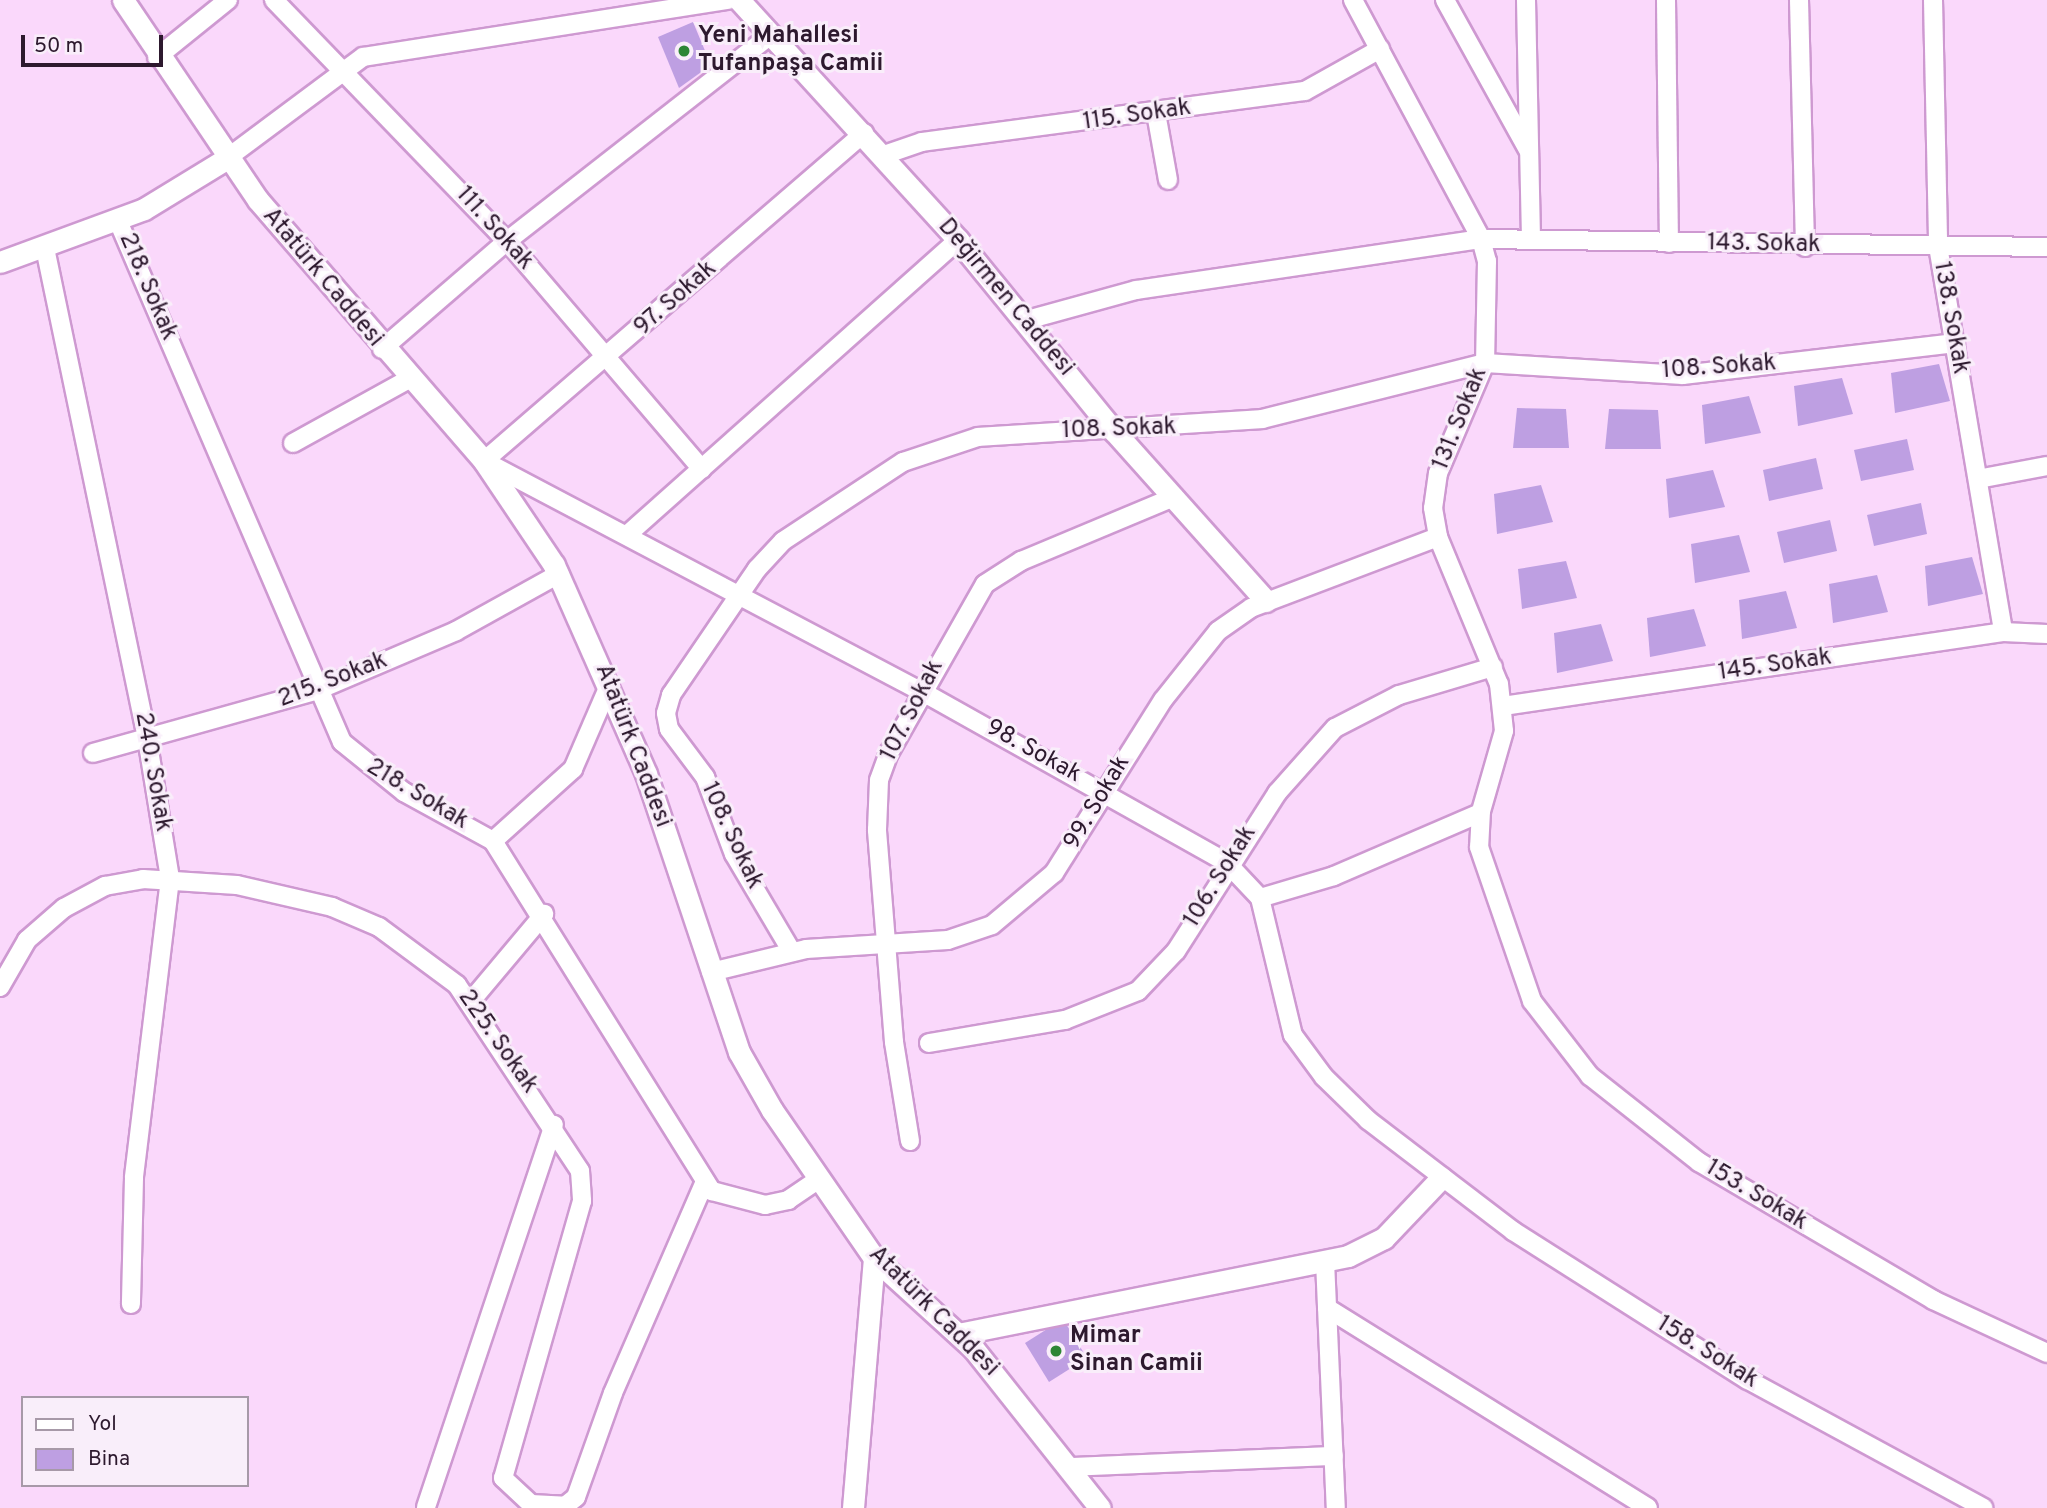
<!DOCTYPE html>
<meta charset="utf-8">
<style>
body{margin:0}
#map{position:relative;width:2047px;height:1508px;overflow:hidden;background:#fad8fb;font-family:Overpass,sans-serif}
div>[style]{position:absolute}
.building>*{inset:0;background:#be9fe2}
.roads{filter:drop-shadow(2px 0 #ce99d1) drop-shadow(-2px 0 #ce99d1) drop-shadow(0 2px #ce99d1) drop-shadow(0 -2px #ce99d1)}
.minor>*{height:18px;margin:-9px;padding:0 9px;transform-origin:9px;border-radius:9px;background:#fff}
.tertiary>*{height:21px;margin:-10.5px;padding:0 10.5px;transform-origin:10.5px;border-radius:10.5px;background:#fff}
.dots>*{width:19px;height:19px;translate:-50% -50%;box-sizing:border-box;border:4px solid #f9eefa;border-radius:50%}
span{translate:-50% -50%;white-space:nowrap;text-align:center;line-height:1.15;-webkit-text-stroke:6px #f9eefa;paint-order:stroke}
.poi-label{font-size:24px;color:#2d192e;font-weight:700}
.left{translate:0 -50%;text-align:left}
.street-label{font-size:24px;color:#2d192e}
.legend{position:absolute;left:21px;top:1396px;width:228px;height:91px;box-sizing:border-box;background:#f9eefa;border:2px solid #a799a8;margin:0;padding:9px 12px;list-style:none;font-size:21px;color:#2d192e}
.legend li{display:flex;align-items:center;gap:14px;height:35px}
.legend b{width:35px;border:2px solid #a799a8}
.scale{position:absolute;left:21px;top:35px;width:142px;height:32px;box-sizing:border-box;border:4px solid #2d192e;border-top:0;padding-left:9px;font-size:21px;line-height:24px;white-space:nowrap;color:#2d192e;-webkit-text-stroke:5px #f9eefa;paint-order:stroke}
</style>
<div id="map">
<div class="building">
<div style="clip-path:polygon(693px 22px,711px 65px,679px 88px,658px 37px)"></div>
<div style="clip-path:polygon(1939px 364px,1950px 401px,1895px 413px,1891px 373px)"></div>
<div style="clip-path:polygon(1842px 378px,1853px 414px,1798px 426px,1794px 386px)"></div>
<div style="clip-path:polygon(1749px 396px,1761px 433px,1705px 444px,1702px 405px)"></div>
<div style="clip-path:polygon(1517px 408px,1566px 409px,1569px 448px,1513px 448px)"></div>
<div style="clip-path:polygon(1609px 409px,1658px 410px,1661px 449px,1605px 449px)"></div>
<div style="clip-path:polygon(1907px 439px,1914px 470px,1861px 481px,1854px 450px)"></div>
<div style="clip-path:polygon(1816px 458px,1823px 489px,1769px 501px,1763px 470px)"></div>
<div style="clip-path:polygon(1713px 470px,1725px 507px,1669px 518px,1666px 479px)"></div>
<div style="clip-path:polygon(1541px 485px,1553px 522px,1497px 534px,1494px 494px)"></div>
<div style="clip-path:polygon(1921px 503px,1927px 534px,1874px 546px,1867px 515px)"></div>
<div style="clip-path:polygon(1830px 520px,1837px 551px,1784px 563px,1777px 532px)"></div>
<div style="clip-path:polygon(1739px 535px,1750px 572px,1695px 583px,1691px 544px)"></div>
<div style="clip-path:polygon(1972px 557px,1983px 594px,1928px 606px,1925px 566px)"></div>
<div style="clip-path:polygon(1566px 561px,1577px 598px,1522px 609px,1518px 569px)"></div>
<div style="clip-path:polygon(1877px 575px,1888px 612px,1833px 623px,1829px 584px)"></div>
<div style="clip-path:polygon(1786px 591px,1797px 628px,1742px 639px,1739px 600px)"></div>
<div style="clip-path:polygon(1694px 609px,1706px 646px,1650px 657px,1647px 618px)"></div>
<div style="clip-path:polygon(1601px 624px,1613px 661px,1557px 673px,1554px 633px)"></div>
<div style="clip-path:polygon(1063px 1319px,1087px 1358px,1049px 1382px,1025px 1343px)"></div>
</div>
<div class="roads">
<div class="minor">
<div style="left:274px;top:0;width:335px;rotate:46deg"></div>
<div style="left:507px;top:241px;width:300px;rotate:49.5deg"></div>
<div style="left:1353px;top:0;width:271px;rotate:61.8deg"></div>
<div style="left:1481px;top:239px;width:23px;rotate:75deg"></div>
<div style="left:1487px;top:261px;width:102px;rotate:91.1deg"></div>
<div style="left:1485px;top:363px;width:120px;rotate:113.1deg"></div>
<div style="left:1438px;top:473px;width:35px;rotate:98deg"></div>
<div style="left:1433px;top:508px;width:29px;rotate:80deg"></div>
<div style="left:1438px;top:537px;width:159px;rotate:67.5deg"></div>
<div style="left:1499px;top:684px;width:47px;rotate:83.9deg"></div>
<div style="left:1504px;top:731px;width:83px;rotate:106deg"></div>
<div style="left:1481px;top:811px;width:36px;rotate:93deg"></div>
<div style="left:1479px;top:847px;width:163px;rotate:71deg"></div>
<div style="left:1532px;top:1001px;width:95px;rotate:52.3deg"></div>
<div style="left:1590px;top:1076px;width:139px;rotate:38.3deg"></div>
<div style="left:1699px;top:1162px;width:272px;rotate:30.5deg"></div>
<div style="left:1933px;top:1300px;width:126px;rotate:24.9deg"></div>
<div style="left:1445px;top:0;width:171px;rotate:61deg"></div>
<div style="left:1526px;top:0;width:240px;rotate:88.8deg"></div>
<div style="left:1666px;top:0;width:243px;rotate:89.3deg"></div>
<div style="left:1799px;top:0;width:247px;rotate:88.6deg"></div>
<div style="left:1933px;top:0;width:246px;rotate:88.8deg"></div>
<div style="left:1938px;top:246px;width:391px;rotate:80.4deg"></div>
<div style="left:157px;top:57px;width:91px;rotate:-38.8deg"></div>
<div style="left:1156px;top:113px;width:68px;rotate:79.8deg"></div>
<div style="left:864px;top:133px;width:502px;rotate:139.2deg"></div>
<div style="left:484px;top:461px;width:494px;rotate:27.8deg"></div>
<div style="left:921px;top:691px;width:351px;rotate:29.3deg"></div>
<div style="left:1227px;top:863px;width:48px;rotate:46.7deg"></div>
<div style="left:1260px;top:898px;width:141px;rotate:76.5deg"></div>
<div style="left:1293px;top:1035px;width:52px;rotate:53.6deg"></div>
<div style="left:1324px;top:1077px;width:62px;rotate:44.3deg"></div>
<div style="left:1368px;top:1120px;width:183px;rotate:37.4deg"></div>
<div style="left:1513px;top:1231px;width:278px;rotate:32.4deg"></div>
<div style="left:1748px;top:1380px;width:268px;rotate:28.5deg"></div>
<div style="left:884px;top:155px;width:40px;rotate:-18.9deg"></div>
<div style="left:922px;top:142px;width:386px;rotate:-7.6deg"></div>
<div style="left:1305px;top:91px;width:86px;rotate:-29.2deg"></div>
<div style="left:226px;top:159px;width:171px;rotate:-36.7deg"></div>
<div style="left:363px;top:57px;width:370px;rotate:-8.9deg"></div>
<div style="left:118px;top:221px;width:567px;rotate:66.74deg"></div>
<div style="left:342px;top:742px;width:80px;rotate:38.9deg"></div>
<div style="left:404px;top:792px;width:102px;rotate:28.8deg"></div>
<div style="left:493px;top:841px;width:413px;rotate:58deg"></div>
<div style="left:712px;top:1191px;width:55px;rotate:14.8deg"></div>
<div style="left:765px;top:1205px;width:24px;rotate:-12deg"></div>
<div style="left:788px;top:1200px;width:37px;rotate:-34deg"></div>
<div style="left:45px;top:248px;width:501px;rotate:78.24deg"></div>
<div style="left:147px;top:738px;width:143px;rotate:80.7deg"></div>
<div style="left:170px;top:879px;width:301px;rotate:96.9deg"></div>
<div style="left:134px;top:1178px;width:126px;rotate:91.4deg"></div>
<div style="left:1027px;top:320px;width:113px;rotate:-15.4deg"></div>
<div style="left:1136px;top:290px;width:349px;rotate:-8.4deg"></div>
<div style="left:1481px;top:239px;width:566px;rotate:0.81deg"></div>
<div style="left:382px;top:349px;width:165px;rotate:-40.8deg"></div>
<div style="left:507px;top:241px;width:335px;rotate:-38deg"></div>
<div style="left:293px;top:443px;width:132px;rotate:-28.9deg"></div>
<div style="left:1978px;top:479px;width:70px;rotate:-10.7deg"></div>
<div style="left:627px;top:535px;width:443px;rotate:-41.7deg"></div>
<div style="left:1503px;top:706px;width:505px;rotate:-8.42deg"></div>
<div style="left:2003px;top:632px;width:44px;rotate:2.6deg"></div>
<div style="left:93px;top:753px;width:234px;rotate:-15.6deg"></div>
<div style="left:318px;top:690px;width:150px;rotate:-23.1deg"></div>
<div style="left:456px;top:631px;width:118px;rotate:-29deg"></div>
<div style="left:493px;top:841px;width:108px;rotate:-42deg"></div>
<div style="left:573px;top:769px;width:90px;rotate:-66.6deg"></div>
<div style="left:1260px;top:898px;width:77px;rotate:-16.6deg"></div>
<div style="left:1334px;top:876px;width:159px;rotate:-23.3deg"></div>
<div style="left:792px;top:952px;width:114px;rotate:-120.6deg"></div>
<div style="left:734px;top:854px;width:82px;rotate:-110.6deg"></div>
<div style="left:705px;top:777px;width:60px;rotate:-126.9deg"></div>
<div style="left:669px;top:729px;width:16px;rotate:-101deg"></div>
<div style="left:666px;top:713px;width:19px;rotate:-74deg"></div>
<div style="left:671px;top:695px;width:153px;rotate:-55.7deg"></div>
<div style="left:757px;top:569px;width:38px;rotate:-47deg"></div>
<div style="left:783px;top:541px;width:144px;rotate:-33.4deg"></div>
<div style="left:903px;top:462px;width:79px;rotate:-18.4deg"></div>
<div style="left:978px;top:437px;width:285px;rotate:-3.6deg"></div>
<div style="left:1262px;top:419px;width:230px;rotate:-14.1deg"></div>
<div style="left:1485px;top:363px;width:198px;rotate:3.5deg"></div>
<div style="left:1683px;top:375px;width:274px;rotate:-6.7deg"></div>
<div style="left:711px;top:972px;width:98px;rotate:-13.6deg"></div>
<div style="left:806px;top:949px;width:142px;rotate:-3.6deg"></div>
<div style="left:948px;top:940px;width:46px;rotate:-18.8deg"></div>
<div style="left:992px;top:925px;width:81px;rotate:-40deg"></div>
<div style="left:1054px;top:873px;width:204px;rotate:-57.8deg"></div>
<div style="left:1163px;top:700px;width:88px;rotate:-51.4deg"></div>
<div style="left:1218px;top:631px;width:40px;rotate:-34.9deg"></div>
<div style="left:1251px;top:608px;width:200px;rotate:-20.8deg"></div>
<div style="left:0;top:987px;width:54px;rotate:-60.1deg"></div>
<div style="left:27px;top:940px;width:49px;rotate:-40.9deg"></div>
<div style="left:64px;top:908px;width:47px;rotate:-28.2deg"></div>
<div style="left:105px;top:886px;width:39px;rotate:-10deg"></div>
<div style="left:143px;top:879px;width:94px;rotate:3.7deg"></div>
<div style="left:237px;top:885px;width:98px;rotate:13deg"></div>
<div style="left:332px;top:907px;width:51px;rotate:23.1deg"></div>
<div style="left:379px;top:927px;width:97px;rotate:36.6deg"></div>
<div style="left:457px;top:985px;width:223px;rotate:56.5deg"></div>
<div style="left:580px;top:1171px;width:30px;rotate:86deg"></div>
<div style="left:582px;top:1201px;width:288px;rotate:105.9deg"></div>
<div style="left:503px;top:1478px;width:38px;rotate:43deg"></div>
<div style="left:531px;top:1504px;width:34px;rotate:3deg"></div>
<div style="left:565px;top:1506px;width:14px;rotate:-39deg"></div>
<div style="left:576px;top:1497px;width:110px;rotate:-70.4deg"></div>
<div style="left:613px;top:1393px;width:231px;rotate:-66.5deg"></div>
<div style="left:471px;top:1001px;width:114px;rotate:-50deg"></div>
<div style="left:929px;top:1043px;width:138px;rotate:-9.6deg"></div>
<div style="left:1065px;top:1020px;width:79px;rotate:-21.7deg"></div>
<div style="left:1138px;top:991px;width:55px;rotate:-46.5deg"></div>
<div style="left:1176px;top:951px;width:188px;rotate:-57.4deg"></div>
<div style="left:1277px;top:793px;width:87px;rotate:-48.3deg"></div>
<div style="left:1335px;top:728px;width:72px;rotate:-27.3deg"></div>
<div style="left:1399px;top:695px;width:98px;rotate:-16.6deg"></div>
<div style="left:910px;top:1141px;width:100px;rotate:-99.2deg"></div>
<div style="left:894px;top:1042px;width:213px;rotate:-94.6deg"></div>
<div style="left:877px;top:830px;width:50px;rotate:-87.7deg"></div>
<div style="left:879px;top:780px;width:29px;rotate:-70deg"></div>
<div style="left:889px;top:753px;width:194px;rotate:-60.4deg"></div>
<div style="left:985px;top:584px;width:43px;rotate:-32.6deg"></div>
<div style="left:1021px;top:561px;width:166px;rotate:-22.7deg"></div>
<div style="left:1325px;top:1261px;width:247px;rotate:87.5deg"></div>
<div style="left:1327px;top:1308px;width:378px;rotate:31.9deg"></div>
<div style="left:1070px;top:1467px;width:264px;rotate:-2.4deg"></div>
<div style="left:426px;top:1507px;width:403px;rotate:-71.5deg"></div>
</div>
<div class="tertiary">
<div style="left:123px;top:0;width:241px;rotate:56deg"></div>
<div style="left:258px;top:200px;width:345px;rotate:49.1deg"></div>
<div style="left:484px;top:461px;width:125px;rotate:56.1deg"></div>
<div style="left:554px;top:565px;width:228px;rotate:66.2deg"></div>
<div style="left:646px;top:774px;width:293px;rotate:71.5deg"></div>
<div style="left:739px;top:1052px;width:67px;rotate:60.4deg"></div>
<div style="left:772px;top:1110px;width:180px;rotate:55.4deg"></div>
<div style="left:874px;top:1258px;width:134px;rotate:42.3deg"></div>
<div style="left:973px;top:1348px;width:204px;rotate:51.6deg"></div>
<div style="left:739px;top:0;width:325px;rotate:47.6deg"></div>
<div style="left:958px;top:240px;width:247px;rotate:50.8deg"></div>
<div style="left:1114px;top:431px;width:228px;rotate:48.2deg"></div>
<div style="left:0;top:262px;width:153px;rotate:-20.2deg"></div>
<div style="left:144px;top:209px;width:96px;rotate:-31.4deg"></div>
<div style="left:958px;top:1334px;width:398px;rotate:-11.3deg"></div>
<div style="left:1348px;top:1256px;width:40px;rotate:-26.6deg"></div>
<div style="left:1384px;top:1238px;width:83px;rotate:-46.5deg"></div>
<div style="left:853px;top:1508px;width:251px;rotate:-85.2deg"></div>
</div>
</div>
<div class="dots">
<div style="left:684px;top:51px;background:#2d8635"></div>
<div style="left:1056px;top:1351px;background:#2d8635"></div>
</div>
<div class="poi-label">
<span class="left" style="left:698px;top:51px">Yeni Mahallesi<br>Tufanpaşa Camii</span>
<span class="left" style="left:1070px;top:1351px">Mimar<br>Sinan Camii</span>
</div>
<div class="street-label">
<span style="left:1137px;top:116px;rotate:-8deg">115. Sokak</span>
<span style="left:494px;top:229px;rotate:48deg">111. Sokak</span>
<span style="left:1764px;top:245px;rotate:1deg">143. Sokak</span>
<span style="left:322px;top:278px;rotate:50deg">Atatürk Caddesi</span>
<span style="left:147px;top:287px;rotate:67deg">218. Sokak</span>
<span style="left:1005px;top:298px;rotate:50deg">Değirmen Caddesi</span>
<span style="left:676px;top:299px;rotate:-41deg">97. Sokak</span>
<span style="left:1950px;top:318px;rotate:80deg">138. Sokak</span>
<span style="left:1719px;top:368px;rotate:-4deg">108. Sokak</span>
<span style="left:1461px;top:419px;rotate:-68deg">131. Sokak</span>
<span style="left:1119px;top:430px;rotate:-2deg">108. Sokak</span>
<span style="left:1775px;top:666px;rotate:-8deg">145. Sokak</span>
<span style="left:333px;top:681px;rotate:-21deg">215. Sokak</span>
<span style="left:913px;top:711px;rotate:-63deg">107. Sokak</span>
<span style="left:632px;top:746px;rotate:69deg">Atatürk Caddesi</span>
<span style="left:1033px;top:752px;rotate:29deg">98. Sokak</span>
<span style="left:152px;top:772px;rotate:80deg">240. Sokak</span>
<span style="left:417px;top:795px;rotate:31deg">218. Sokak</span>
<span style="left:1098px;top:803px;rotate:-59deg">99. Sokak</span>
<span style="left:731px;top:836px;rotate:65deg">108. Sokak</span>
<span style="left:1221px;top:877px;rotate:-58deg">106. Sokak</span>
<span style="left:497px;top:1042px;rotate:55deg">225. Sokak</span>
<span style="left:1756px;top:1196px;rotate:31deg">153. Sokak</span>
<span style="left:933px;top:1312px;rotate:45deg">Atatürk Caddesi</span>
<span style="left:1707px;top:1353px;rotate:32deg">158. Sokak</span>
</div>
<ul class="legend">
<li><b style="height:9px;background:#fff"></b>Yol</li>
<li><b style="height:19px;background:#be9fe2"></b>Bina</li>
</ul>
<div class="scale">50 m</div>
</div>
